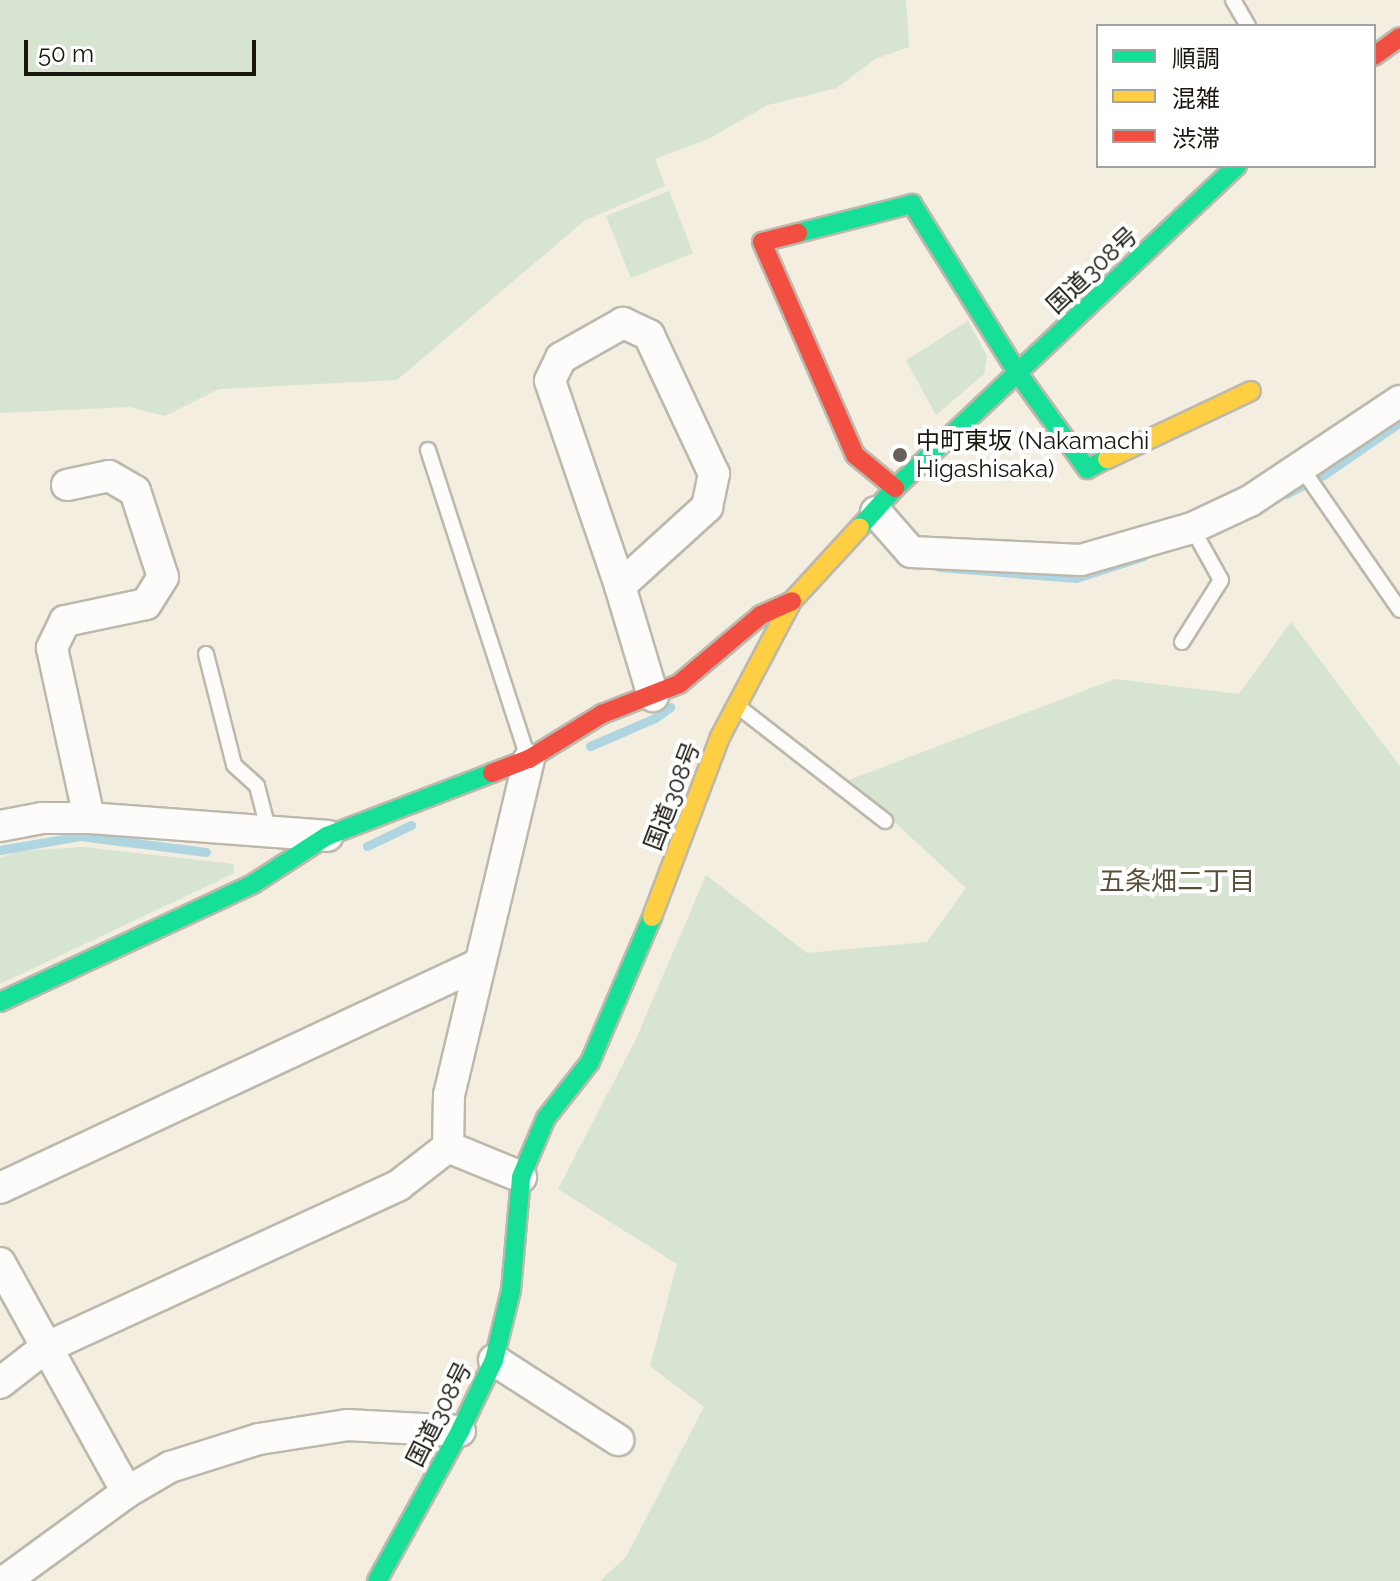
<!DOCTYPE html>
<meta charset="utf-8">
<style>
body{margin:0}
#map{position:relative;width:1400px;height:1581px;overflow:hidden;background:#f3eedf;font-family:Raleway,"Noto Sans JP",sans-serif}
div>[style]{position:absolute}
.green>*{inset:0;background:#d6e4d1}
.stream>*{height:9px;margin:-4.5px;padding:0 4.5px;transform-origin:4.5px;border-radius:4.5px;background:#afd5e0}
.roads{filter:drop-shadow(2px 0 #bcb8ac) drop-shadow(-2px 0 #bcb8ac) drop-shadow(0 2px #bcb8ac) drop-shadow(0 -2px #bcb8ac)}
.lane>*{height:14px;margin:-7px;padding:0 7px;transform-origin:7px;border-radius:7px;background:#fdfcfa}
.street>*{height:30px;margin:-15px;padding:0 15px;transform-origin:15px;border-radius:15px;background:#fdfcfa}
.fast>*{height:18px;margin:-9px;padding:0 9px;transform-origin:9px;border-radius:9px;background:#16e098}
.slow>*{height:18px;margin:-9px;padding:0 9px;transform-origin:9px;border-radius:9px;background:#ffcf43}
.jam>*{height:18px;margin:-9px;padding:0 9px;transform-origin:9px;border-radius:9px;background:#f24e42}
.dots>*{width:22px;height:22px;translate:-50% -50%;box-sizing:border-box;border:4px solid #fff;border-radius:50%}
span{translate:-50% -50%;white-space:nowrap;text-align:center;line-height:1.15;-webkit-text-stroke:8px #fff;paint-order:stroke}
.street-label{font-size:24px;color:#1b170e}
.poi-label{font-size:24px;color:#1b170e}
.left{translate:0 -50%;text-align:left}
.neighbourhood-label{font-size:26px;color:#59503b}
.legend{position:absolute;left:1096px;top:24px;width:280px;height:144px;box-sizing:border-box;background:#fff;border:2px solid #a4a29f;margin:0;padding:10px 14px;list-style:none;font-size:24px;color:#1b170e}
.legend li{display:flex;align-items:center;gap:16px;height:40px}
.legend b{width:40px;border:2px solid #a4a29f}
.scale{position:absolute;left:24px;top:40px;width:232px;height:36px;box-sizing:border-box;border:4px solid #1b170e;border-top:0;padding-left:10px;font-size:24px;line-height:28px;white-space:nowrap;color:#1b170e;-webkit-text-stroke:6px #fff;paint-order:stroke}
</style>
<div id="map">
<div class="green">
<div style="clip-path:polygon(0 0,906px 0,909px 47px,875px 59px,837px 88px,768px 105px,708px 139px,655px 159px,665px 186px,584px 221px,397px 380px,219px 389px,165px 416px,129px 407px,0 413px)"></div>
<div style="clip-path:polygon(669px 191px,693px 253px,631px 278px,606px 216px)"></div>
<div style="clip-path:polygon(968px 321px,987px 356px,984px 374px,936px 415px,906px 360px)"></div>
<div style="clip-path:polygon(1291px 622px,1400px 766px,1400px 1581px,600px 1581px,626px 1557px,704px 1407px,650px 1366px,677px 1264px,558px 1189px,636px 1039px,706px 875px,807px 953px,927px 942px,966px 888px,849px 780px,1115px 679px,1239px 694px)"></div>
<div style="clip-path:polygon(83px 847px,234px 864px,233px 874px,0 984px,0 858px,20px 851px)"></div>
</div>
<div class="stream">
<div style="left:1286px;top:494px;width:44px;rotate:-27.1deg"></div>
<div style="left:1325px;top:474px;width:91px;rotate:-34.7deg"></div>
<div style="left:939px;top:567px;width:137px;rotate:4.6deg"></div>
<div style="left:1076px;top:578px;width:71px;rotate:-17.9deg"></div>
<div style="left:590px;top:746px;width:71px;rotate:-23.3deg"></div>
<div style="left:655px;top:718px;width:19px;rotate:-36deg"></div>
<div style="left:367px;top:846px;width:49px;rotate:-25.5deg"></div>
<div style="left:0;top:850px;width:81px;rotate:-9.9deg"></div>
<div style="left:80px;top:836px;width:127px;rotate:7.2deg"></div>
</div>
<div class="roads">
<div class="lane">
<div style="left:1233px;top:0;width:30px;rotate:60deg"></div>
<div style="left:428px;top:450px;width:320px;rotate:72deg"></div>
<div style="left:1303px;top:470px;width:170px;rotate:55.3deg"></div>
<div style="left:1182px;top:642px;width:73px;rotate:-57.8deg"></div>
<div style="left:1221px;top:580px;width:60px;rotate:-119.1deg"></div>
<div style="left:206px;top:654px;width:114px;rotate:75.8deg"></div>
<div style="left:234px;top:765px;width:31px;rotate:42deg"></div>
<div style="left:257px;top:786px;width:48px;rotate:75.4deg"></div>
<div style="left:740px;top:708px;width:184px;rotate:37.9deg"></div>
</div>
<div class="street">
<div style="left:67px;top:485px;width:43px;rotate:-12.1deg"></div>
<div style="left:109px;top:476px;width:30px;rotate:30deg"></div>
<div style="left:135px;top:491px;width:90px;rotate:72deg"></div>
<div style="left:163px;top:577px;width:32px;rotate:122deg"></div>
<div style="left:146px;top:604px;width:83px;rotate:168.1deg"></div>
<div style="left:65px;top:621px;width:30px;rotate:116deg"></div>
<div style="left:52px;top:648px;width:174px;rotate:77.7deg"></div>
<div style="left:876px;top:512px;width:53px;rotate:48.8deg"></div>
<div style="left:911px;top:552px;width:170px;rotate:2.7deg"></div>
<div style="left:1081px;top:560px;width:116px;rotate:-16.1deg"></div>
<div style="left:1192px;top:528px;width:64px;rotate:-25deg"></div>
<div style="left:1250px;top:501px;width:180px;rotate:-33.7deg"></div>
<div style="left:620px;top:586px;width:118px;rotate:-42.2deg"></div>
<div style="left:707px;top:507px;width:34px;rotate:-78deg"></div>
<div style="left:714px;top:474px;width:153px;rotate:-115.1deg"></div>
<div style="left:649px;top:335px;width:29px;rotate:-155deg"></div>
<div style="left:623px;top:323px;width:71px;rotate:150.6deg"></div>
<div style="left:561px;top:358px;width:25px;rotate:116deg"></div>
<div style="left:550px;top:381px;width:217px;rotate:71.1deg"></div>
<div style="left:620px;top:586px;width:115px;rotate:73.3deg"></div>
<div style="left:0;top:826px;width:43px;rotate:-10.8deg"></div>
<div style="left:42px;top:818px;width:47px"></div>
<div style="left:89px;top:818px;width:239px;rotate:4.3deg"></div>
<div style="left:448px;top:1147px;width:52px;rotate:-88.9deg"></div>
<div style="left:449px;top:1095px;width:345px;rotate:-76.6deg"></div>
<div style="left:0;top:1188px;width:527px;rotate:-25.06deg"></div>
<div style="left:0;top:1263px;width:262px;rotate:61deg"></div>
<div style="left:494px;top:1360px;width:148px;rotate:32.8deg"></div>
<div style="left:0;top:1383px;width:57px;rotate:-37.9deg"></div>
<div style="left:45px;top:1348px;width:390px;rotate:-24.7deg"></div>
<div style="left:399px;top:1185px;width:62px;rotate:-37.8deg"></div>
<div style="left:448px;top:1147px;width:79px;rotate:22.3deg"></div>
<div style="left:5px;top:1581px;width:151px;rotate:-36.1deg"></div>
<div style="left:127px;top:1492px;width:50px;rotate:-30.2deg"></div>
<div style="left:170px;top:1467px;width:93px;rotate:-17.5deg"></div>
<div style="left:259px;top:1439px;width:89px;rotate:-9deg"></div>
<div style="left:347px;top:1425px;width:113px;rotate:3deg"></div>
</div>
<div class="fast">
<div style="left:798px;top:233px;width:118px;rotate:-14.3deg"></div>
<div style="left:912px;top:204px;width:198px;rotate:58deg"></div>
<div style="left:1017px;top:372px;width:120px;rotate:54.2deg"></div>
<div style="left:1087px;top:469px;width:22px;rotate:-27deg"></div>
<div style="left:860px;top:527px;width:52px;rotate:-48.1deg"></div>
<div style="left:895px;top:488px;width:470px;rotate:-43.3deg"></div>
<div style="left:0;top:1002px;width:279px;rotate:-25deg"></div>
<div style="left:253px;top:884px;width:88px;rotate:-33deg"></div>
<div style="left:327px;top:836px;width:177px;rotate:-20.9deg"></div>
<div style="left:377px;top:1581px;width:171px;rotate:-61deg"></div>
<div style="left:460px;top:1431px;width:79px;rotate:-64.4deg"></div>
<div style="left:494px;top:1360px;width:72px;rotate:-76.3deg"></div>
<div style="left:511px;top:1290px;width:113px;rotate:-84.9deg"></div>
<div style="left:521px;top:1177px;width:64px;rotate:-67deg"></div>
<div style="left:546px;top:1118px;width:71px;rotate:-51.8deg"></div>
<div style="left:590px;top:1062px;width:158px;rotate:-66.8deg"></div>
</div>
<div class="slow">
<div style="left:1107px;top:459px;width:159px;rotate:-25.3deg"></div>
<div style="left:652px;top:917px;width:192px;rotate:-69.3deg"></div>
<div style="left:720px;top:737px;width:154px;rotate:-62.1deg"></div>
<div style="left:792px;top:601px;width:100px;rotate:-47.4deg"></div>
</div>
<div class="jam">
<div style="left:1374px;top:56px;width:32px;rotate:-36deg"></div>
<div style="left:798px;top:233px;width:37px;rotate:166deg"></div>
<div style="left:762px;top:242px;width:232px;rotate:66.4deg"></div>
<div style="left:855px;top:455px;width:52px;rotate:39.5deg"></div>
<div style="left:492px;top:773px;width:40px;rotate:-21deg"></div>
<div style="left:529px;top:759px;width:86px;rotate:-31.7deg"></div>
<div style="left:602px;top:714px;width:83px;rotate:-21.3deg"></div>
<div style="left:679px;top:684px;width:107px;rotate:-40.1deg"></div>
<div style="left:761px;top:615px;width:34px;rotate:-24deg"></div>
</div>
</div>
<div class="dots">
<div style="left:900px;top:455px;background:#676257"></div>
</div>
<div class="street-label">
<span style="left:1092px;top:270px;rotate:-43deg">国道308号</span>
<span style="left:672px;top:796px;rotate:-69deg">国道308号</span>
<span style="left:439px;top:1414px;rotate:-63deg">国道308号</span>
</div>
<div class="poi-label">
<span class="left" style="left:916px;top:455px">中町東坂 (Nakamachi<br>Higashisaka)</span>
</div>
<div class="neighbourhood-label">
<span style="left:1177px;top:882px">五条畑二丁目</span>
</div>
<ul class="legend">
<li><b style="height:10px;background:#16e098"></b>順調</li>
<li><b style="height:10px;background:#ffcf43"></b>混雑</li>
<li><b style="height:10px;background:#f24e42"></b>渋滞</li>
</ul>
<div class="scale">50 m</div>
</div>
